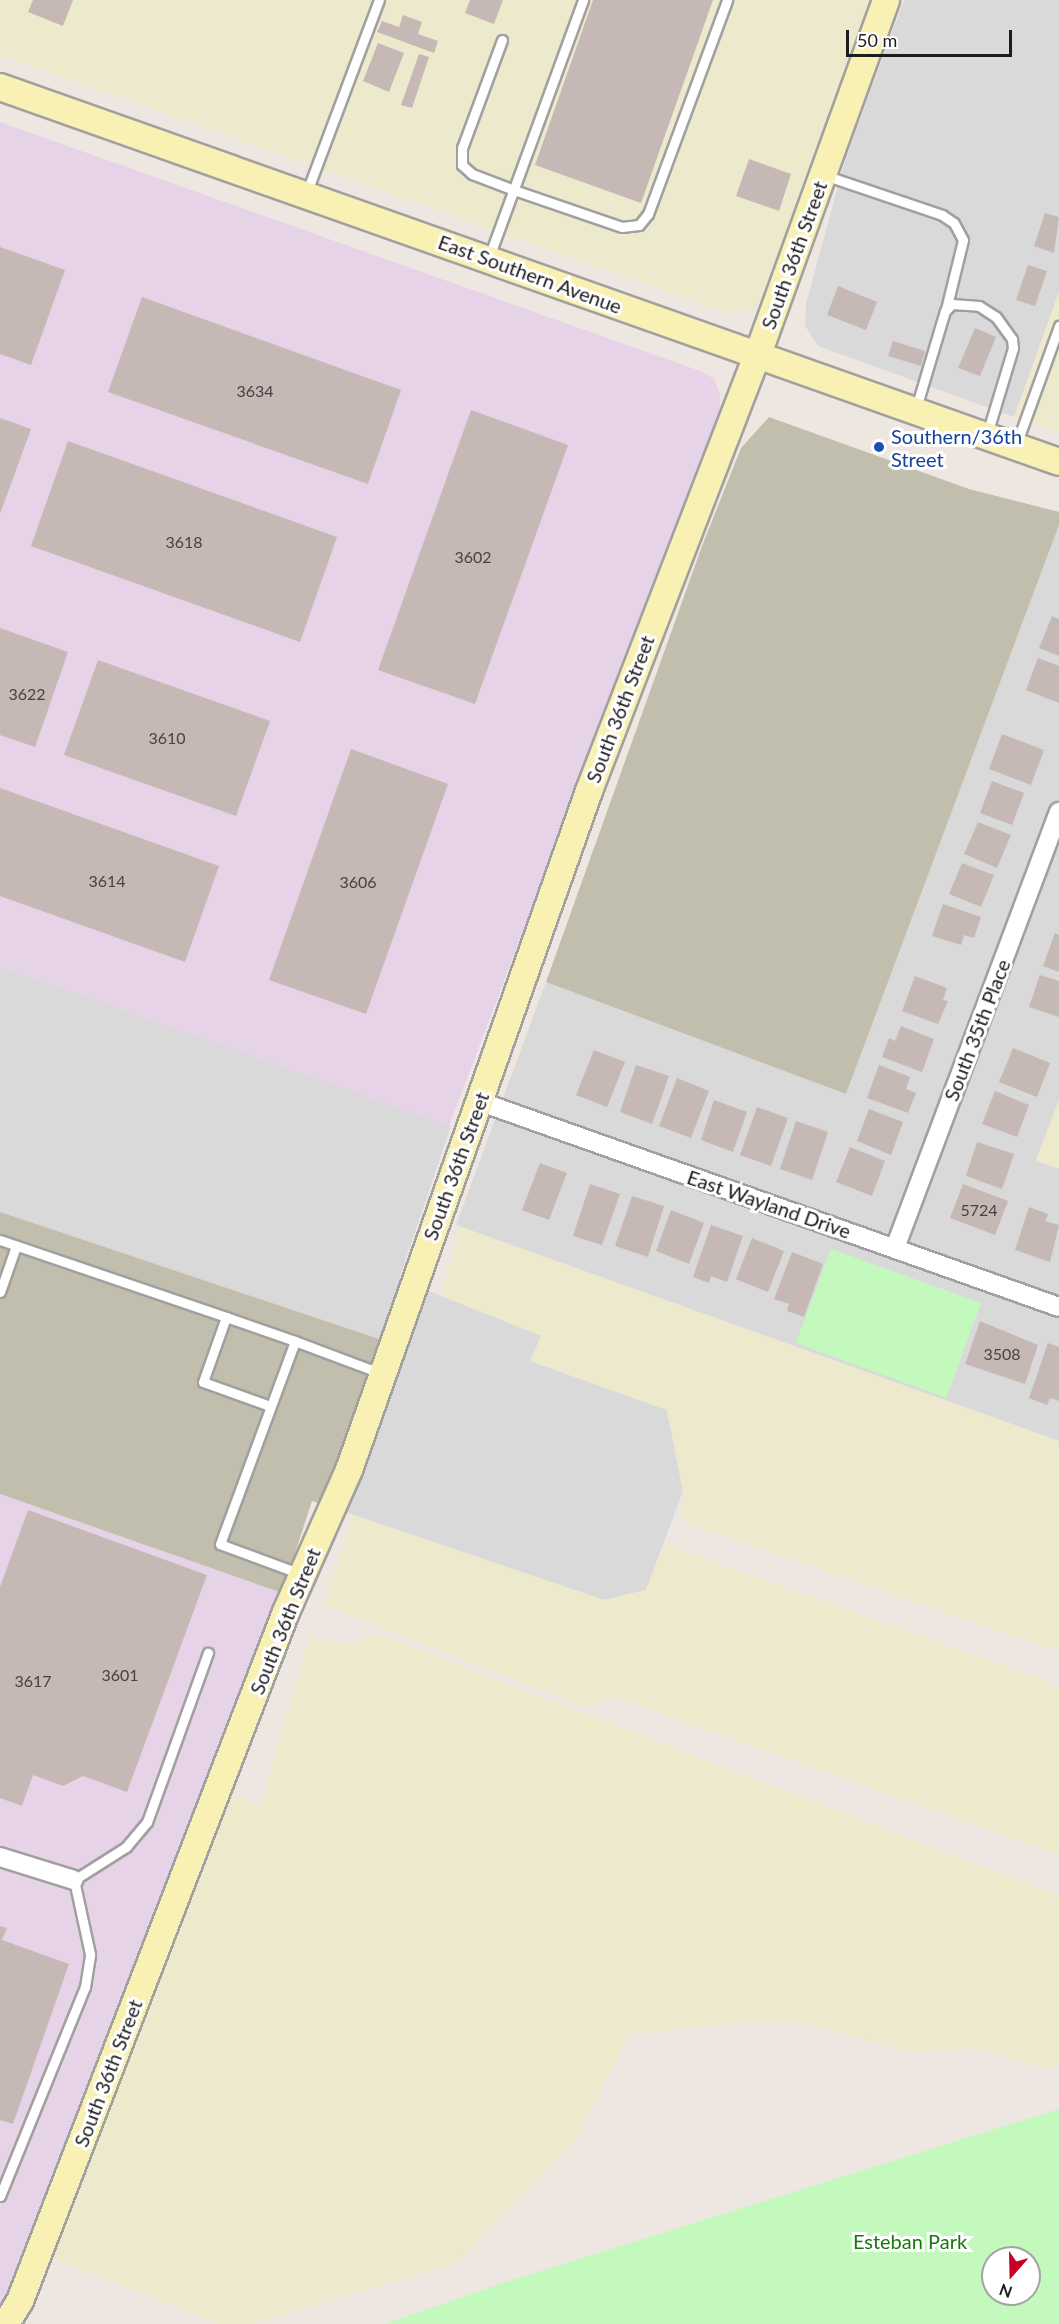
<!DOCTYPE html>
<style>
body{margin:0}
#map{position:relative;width:1059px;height:2324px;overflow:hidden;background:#eee7e1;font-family:Lato,sans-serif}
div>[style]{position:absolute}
.residential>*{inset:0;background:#dad9d9}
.industrial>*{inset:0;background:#e7d3e7}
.construction>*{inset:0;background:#c2bead}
.farmland>*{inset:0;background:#ede9cc}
.park>*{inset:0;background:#c4f9bd}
.building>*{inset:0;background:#c5b8b5}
.roads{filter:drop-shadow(2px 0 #a0a0a0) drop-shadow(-2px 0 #a0a0a0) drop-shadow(0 2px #a0a0a0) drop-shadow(0 -2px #a0a0a0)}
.lane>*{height:9px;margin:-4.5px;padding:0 4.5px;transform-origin:4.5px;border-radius:4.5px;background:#fff}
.street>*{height:18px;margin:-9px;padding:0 9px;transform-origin:9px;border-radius:9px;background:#fff}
.secondary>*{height:26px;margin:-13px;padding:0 13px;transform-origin:13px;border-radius:13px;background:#f9f0b4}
.dots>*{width:16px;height:16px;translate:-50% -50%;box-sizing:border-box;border:3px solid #fff;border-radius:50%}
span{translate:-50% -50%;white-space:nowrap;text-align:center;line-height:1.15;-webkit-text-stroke:6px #fff;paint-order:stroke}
.number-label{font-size:16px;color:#464342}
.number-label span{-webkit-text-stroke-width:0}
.street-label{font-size:20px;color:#1c1c1c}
.transit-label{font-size:20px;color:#164399}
.left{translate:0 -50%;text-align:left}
.park-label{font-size:20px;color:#17790b}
.north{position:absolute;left:981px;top:2246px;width:60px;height:60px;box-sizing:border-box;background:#fff;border:2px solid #a4a4a4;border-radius:50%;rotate:200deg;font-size:16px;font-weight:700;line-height:24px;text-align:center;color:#1c1c1c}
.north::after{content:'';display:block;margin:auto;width:21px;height:27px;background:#c80026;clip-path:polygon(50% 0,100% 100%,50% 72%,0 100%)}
.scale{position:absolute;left:846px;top:30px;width:166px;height:27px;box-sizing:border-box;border:3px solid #1c1c1c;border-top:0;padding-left:8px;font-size:18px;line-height:21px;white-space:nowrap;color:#1c1c1c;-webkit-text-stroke:4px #fff;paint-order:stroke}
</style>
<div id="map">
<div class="residential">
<div style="clip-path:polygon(904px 0,1059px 0,1059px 292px,1014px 417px,818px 346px,805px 326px,806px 304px,846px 157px)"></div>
<div style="clip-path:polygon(1059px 524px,1059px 1100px,1036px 1160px,1059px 1169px,1059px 1441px,456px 1225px,546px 982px,846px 1094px)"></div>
<div style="clip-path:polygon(0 966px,451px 1126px,399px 1279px,542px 1336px,530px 1361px,667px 1410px,683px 1491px,646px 1590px,604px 1600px,313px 1501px,0 1494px)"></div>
</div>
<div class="industrial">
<div style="clip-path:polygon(0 122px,703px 372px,714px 379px,720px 395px,720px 411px,449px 1126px,0 966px)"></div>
<div style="clip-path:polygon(0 1494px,282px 1593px,0 2324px)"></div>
</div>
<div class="construction">
<div style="clip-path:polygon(769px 417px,969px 489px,1059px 512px,1059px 525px,846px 1094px,546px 982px,702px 546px,741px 448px)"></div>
<div style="clip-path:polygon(0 1212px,379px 1339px,325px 1505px,312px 1501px,282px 1593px,0 1494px)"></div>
</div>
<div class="farmland">
<div style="clip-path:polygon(0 0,877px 0,765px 296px,755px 308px,727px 313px,0 55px)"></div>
<div style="clip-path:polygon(1059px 292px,1059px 433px,1014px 417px)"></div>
<div style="clip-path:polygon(1059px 1100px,1059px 1168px,1036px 1161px)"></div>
<div style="clip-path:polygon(461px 1227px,1059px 1441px,1059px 1652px,681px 1521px,683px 1491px,667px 1410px,530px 1361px,541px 1336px,441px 1296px)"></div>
<div style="clip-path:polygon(353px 1515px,604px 1600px,646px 1590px,664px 1544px,1039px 1678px,1059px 1688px,1059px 1855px,614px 1697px,588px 1708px,323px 1605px)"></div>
<div style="clip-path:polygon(378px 1634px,1059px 1896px,1059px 2064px,1047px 2070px,977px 2048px,912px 2052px,796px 2022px,710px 2025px,629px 2035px,577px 2138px,457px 2263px,253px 2324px,220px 2324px,52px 2259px,230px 1792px,260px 1806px,310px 1636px,352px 1645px)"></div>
</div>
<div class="park">
<div style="clip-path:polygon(831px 1249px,981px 1303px,946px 1398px,796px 1343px)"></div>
<div style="clip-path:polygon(evenodd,1059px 2109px,1059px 2324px,385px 2324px,502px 2283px,1059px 2109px,993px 2258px,1029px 2258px,1029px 2294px,993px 2294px,993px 2258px)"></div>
</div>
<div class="building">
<div style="clip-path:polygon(33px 0,73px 0,63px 26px,28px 12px)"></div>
<div style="clip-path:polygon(470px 0,503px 0,494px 24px,465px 13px)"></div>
<div style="clip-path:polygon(593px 0,713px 0,641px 203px,535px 165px)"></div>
<div style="clip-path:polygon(403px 15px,422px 22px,418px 34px,438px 41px,434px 53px,377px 32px,382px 21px,399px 27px)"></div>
<div style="clip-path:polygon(378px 43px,404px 53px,389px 92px,363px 81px)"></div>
<div style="clip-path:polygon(419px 54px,429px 57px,412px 108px,401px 105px)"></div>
<div style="clip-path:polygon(749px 159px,791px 174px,779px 211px,736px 196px)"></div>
<div style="clip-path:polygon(1045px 213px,1059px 217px,1054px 253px,1034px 246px)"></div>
<div style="clip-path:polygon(0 247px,65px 270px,31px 365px,0 354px)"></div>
<div style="clip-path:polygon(1028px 265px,1047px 271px,1035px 306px,1016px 300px)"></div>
<div style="clip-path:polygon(838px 286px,877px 302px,866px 330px,827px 315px)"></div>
<div style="clip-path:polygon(142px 297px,401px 390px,368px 484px,108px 392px)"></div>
<div style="clip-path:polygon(975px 328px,996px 337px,980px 376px,958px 368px)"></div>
<div style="clip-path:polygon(893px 341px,925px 351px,921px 366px,888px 356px)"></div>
<div style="clip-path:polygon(471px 410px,568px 445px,475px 704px,378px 670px)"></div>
<div style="clip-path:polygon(0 418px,31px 429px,0 514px)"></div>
<div style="clip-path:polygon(68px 441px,337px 537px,300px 642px,31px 546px)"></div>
<div style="clip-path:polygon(1052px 616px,1059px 619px,1059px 656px,1039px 648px)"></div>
<div style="clip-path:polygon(0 628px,68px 652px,35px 747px,0 735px)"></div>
<div style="clip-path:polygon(1038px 658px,1059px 666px,1059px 703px,1026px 690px)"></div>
<div style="clip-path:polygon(98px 660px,270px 721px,236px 816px,64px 755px)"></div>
<div style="clip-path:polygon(1002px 734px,1044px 750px,1031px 785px,989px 769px)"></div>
<div style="clip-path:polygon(351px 749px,448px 784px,366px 1014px,269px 980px)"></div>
<div style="clip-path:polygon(992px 781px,1024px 793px,1012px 825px,980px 813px)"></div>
<div style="clip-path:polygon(0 788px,219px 866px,185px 962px,0 896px)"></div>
<div style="clip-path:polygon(978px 822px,1011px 835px,997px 868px,964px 854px)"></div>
<div style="clip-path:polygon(962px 863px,994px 875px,981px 907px,949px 894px)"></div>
<div style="clip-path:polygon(943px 904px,981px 917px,974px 938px,964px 935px,961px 945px,932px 936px)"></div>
<div style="clip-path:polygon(1055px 933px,1059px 935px,1059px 972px,1043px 966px)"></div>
<div style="clip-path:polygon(1040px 975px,1059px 981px,1059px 1017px,1029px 1007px)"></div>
<div style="clip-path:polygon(915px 976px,947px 988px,943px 1000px,948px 1001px,938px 1024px,902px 1011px)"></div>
<div style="clip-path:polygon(901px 1026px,934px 1039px,922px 1072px,882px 1057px,889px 1038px,895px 1041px)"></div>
<div style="clip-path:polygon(1013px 1048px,1050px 1063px,1037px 1097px,999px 1082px)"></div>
<div style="clip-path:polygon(594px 1050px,625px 1062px,607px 1107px,576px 1095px)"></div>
<div style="clip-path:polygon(636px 1065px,669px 1076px,652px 1124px,620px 1112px)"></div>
<div style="clip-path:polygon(879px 1065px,910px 1077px,906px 1089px,916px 1093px,908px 1113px,867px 1098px)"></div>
<div style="clip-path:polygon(677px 1078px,709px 1091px,691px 1138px,659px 1126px)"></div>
<div style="clip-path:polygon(995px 1091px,1029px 1105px,1017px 1137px,982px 1124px)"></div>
<div style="clip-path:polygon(714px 1100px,747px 1112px,733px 1152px,701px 1140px)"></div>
<div style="clip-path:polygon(757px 1107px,788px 1118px,771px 1166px,740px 1155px)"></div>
<div style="clip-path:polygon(869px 1109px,903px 1122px,891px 1155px,857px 1141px)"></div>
<div style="clip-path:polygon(796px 1121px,828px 1132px,812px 1180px,780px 1169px)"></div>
<div style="clip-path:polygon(977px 1142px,1014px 1154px,1002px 1189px,966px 1176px)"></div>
<div style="clip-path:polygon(850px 1147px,885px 1161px,872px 1196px,836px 1182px)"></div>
<div style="clip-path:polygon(540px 1163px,567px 1173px,549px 1220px,522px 1210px)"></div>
<div style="clip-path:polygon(590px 1184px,620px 1194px,602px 1245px,573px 1236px)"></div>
<div style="clip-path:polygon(963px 1184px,1008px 1201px,995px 1235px,950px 1218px)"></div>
<div style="clip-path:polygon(632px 1196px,664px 1206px,648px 1257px,615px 1246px)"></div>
<div style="clip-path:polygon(1029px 1207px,1048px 1214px,1045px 1221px,1059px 1225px,1050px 1262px,1015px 1250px)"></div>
<div style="clip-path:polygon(671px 1210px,704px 1223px,689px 1264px,656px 1251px)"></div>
<div style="clip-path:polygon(711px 1225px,743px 1236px,727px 1282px,711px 1276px,709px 1283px,693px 1277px)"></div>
<div style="clip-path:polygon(752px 1238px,784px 1251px,768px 1292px,736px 1279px)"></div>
<div style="clip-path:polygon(792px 1252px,823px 1264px,804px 1317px,787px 1311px,789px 1304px,774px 1299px)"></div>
<div style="clip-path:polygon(980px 1321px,1038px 1345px,1025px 1384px,965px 1364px)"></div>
<div style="clip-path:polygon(1048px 1343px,1059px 1347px,1059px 1401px,1050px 1398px,1047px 1405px,1029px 1398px)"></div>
<div style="clip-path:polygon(28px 1510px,207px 1575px,127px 1792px,83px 1776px,63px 1786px,33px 1775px,22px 1806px,0 1798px,0 1587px)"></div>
<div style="clip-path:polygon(0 1926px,7px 1928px,2px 1940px,69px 1964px,13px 2124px,0 2120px)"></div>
</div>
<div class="roads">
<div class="lane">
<div style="left:502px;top:40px;width:115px;rotate:110.3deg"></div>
<div style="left:462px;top:148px;width:17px;rotate:90deg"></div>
<div style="left:462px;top:165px;width:13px;rotate:42deg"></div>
<div style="left:472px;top:174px;width:45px;rotate:20.9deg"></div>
<div style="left:514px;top:190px;width:114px;rotate:18.9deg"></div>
<div style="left:622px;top:227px;width:17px;rotate:-7deg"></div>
<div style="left:639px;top:225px;width:14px;rotate:-51deg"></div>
<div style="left:648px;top:214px;width:228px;rotate:-69.7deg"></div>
<div style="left:824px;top:175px;width:125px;rotate:18.7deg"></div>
<div style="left:942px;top:215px;width:14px;rotate:34deg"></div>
<div style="left:954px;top:223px;width:19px;rotate:62deg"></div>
<div style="left:963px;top:240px;width:71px;rotate:103.8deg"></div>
<div style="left:306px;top:194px;width:207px;rotate:-69.4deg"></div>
<div style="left:489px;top:257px;width:274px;rotate:-69.9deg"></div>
<div style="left:916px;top:408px;width:101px;rotate:-73.4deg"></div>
<div style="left:945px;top:311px;width:10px;rotate:-45deg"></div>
<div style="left:952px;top:304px;width:27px;rotate:4deg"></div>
<div style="left:979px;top:306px;width:20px;rotate:33deg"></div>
<div style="left:996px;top:317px;width:27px;rotate:54deg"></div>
<div style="left:1012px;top:339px;width:9px;rotate:84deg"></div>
<div style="left:1013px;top:348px;width:90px;rotate:106.8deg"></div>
<div style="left:1016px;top:445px;width:127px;rotate:-70.1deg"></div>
<div style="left:0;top:1240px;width:239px;rotate:18.8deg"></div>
<div style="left:0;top:1292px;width:49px;rotate:-70.8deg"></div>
<div style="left:270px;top:1406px;width:71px;rotate:-160.3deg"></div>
<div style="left:203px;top:1382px;width:69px;rotate:-70.5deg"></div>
<div style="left:226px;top:1317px;width:73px;rotate:19.2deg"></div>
<div style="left:301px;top:1574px;width:86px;rotate:-159.7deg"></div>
<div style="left:220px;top:1544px;width:216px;rotate:-69.7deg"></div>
<div style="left:295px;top:1341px;width:91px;rotate:20.6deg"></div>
<div style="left:0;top:2196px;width:226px;rotate:-67.9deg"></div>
<div style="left:85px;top:1987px;width:33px;rotate:-81deg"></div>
<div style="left:90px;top:1954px;width:76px;rotate:-102.2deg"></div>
<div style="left:74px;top:1880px;width:62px;rotate:-32.4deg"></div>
<div style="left:126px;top:1847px;width:33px;rotate:-50deg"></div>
<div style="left:147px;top:1822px;width:180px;rotate:-70.2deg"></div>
</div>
<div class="street">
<div style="left:478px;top:1101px;width:616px;rotate:19.52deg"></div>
<div style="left:895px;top:1248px;width:466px;rotate:-69.4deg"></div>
<div style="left:0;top:1857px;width:77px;rotate:17.3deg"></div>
</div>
<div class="secondary">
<div style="left:0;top:87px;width:1123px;rotate:19.5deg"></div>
<div style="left:6px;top:2324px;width:27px;rotate:-59deg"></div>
<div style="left:20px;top:2301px;width:739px;rotate:-68.89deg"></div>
<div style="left:286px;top:1612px;width:155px;rotate:-66.1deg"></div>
<div style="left:349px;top:1470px;width:720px;rotate:-70.53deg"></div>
<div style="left:589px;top:791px;width:469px;rotate:-68.9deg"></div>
<div style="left:758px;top:354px;width:376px;rotate:-70.1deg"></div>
</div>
</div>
<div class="dots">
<div style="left:879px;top:447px;background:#1a4fb4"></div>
</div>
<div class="number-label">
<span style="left:255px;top:391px">3634</span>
<span style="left:184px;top:542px">3618</span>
<span style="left:473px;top:557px">3602</span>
<span style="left:27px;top:694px">3622</span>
<span style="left:167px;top:738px">3610</span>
<span style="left:107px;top:881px">3614</span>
<span style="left:358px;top:882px">3606</span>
<span style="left:979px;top:1210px">5724</span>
<span style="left:1002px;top:1354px">3508</span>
<span style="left:120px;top:1675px">3601</span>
<span style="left:33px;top:1681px">3617</span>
</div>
<div class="street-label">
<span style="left:794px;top:255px;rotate:-70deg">South 36th Street</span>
<span style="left:530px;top:274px;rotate:20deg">East Southern Avenue</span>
<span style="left:620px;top:709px;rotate:-69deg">South 36th Street</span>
<span style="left:977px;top:1030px;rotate:-69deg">South 35th Place</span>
<span style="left:456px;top:1166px;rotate:-70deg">South 36th Street</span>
<span style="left:769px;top:1204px;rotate:19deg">East Wayland Drive</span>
<span style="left:285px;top:1621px;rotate:-68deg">South 36th Street</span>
<span style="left:108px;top:2073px;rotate:-69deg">South 36th Street</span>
</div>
<div class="transit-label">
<span class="left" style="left:891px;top:448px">Southern/36th<br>Street</span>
</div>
<div class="park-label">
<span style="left:910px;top:2241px">Esteban Park</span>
</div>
<div class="north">N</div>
<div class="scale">50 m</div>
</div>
